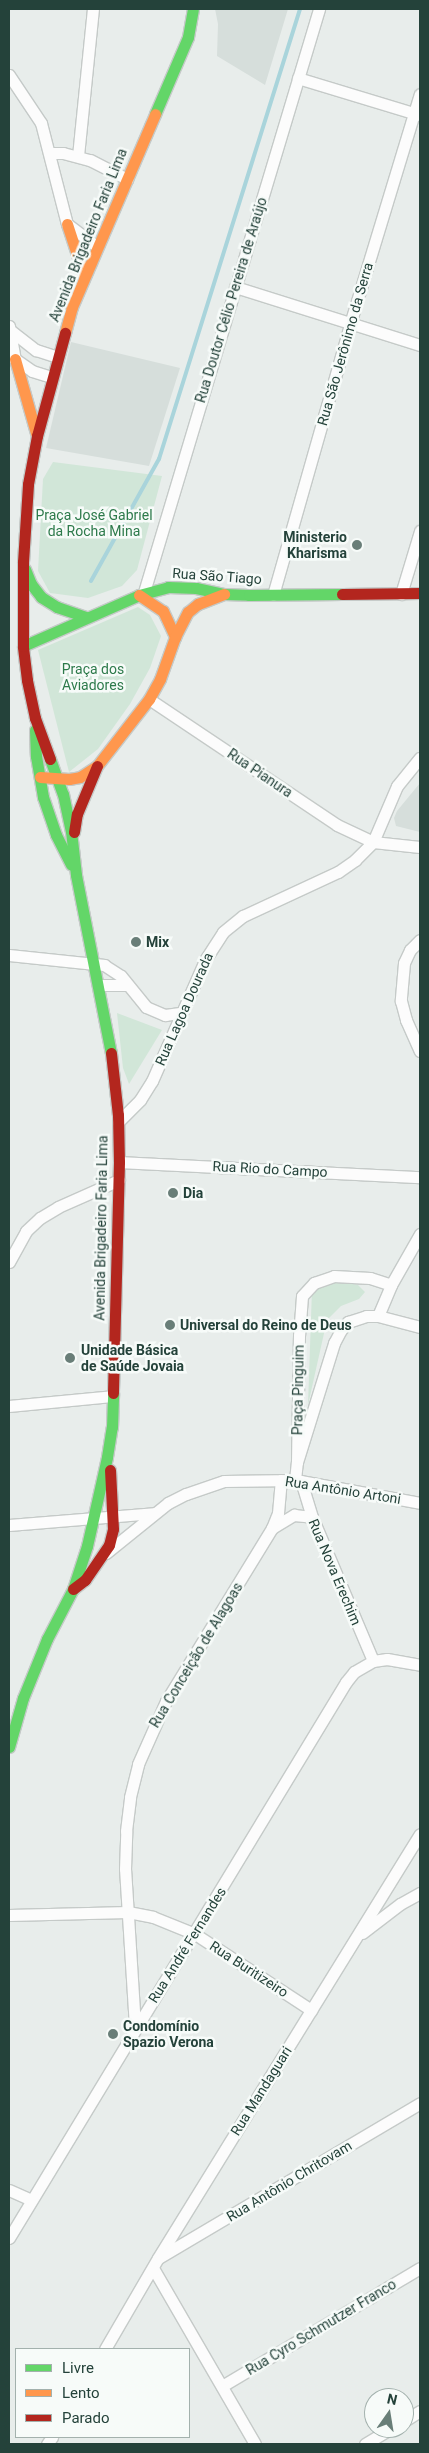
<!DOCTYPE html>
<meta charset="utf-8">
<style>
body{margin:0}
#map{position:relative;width:429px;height:2453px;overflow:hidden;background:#e8edeb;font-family:Roboto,sans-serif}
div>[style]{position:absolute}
.built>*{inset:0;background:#d6dedb}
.green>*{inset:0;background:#d1e6d8}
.stream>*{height:4px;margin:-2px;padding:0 2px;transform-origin:2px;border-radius:2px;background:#a9d4db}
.roads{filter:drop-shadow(1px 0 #c5cac8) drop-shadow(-1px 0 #c5cac8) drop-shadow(0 1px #c5cac8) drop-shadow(0 -1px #c5cac8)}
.street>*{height:11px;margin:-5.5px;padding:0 5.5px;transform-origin:5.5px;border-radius:5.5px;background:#fcfcfc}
.fast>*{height:11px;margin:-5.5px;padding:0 5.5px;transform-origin:5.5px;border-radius:5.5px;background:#63d668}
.slow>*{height:11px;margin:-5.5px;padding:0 5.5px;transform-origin:5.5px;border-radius:5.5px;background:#ff974d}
.jam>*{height:11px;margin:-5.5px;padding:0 5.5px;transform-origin:5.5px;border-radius:5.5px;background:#b3261e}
.dots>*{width:14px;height:14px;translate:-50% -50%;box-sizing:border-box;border:2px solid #f7fbf9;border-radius:50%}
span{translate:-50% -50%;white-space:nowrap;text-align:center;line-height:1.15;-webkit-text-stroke:5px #f7fbf9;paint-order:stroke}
.street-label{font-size:14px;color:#24423a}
.park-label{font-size:14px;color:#2d7a4b}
.poi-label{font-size:14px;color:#24423a;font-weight:700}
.right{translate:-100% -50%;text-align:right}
.left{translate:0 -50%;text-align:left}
.frame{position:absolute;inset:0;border:10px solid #24423a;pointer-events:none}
.legend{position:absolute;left:15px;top:2348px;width:175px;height:90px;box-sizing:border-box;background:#f7fbf9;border:1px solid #a3b1ad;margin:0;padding:6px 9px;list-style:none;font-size:15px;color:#24423a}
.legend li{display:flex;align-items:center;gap:10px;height:25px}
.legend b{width:25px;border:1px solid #a3b1ad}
.north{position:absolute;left:364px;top:2388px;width:50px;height:50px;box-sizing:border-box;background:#f7fbf9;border:1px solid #a3b1ad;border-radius:50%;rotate:13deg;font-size:14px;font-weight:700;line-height:20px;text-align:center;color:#24423a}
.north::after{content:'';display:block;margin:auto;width:18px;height:22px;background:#697e78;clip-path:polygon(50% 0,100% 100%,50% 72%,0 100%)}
</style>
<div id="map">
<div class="built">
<div style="clip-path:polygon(215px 9px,288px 9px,265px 85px,217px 56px,218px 24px)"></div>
<div style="clip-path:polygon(71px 342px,180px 368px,149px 466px,46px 448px)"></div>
<div style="clip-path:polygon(420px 783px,420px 832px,396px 826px,394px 818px,397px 811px)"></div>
</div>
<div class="green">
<div style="clip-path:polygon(53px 462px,162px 476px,137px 570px,122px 586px,88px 598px,50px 593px,38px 571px,43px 479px)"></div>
<div style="clip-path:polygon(138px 607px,150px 615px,161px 636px,150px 668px,130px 704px,98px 749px,69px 772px,38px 650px)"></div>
<div style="clip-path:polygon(117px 1013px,162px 1030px,129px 1084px,123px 1068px)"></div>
<div style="clip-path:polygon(340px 1281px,358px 1285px,365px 1292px,359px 1299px,341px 1306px,327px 1320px,308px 1405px,312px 1289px)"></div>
</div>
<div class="stream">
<div style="left:91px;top:581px;width:140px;rotate:-60.9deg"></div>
<div style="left:159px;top:459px;width:472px;rotate:-72.6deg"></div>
</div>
<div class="roads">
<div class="street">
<div style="left:9px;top:75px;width:58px;rotate:56.3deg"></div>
<div style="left:41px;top:123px;width:104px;rotate:75.6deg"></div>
<div style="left:67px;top:224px;width:38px;rotate:37deg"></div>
<div style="left:298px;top:78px;width:127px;rotate:16.9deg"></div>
<div style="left:50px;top:153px;width:13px"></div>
<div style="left:63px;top:153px;width:28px;rotate:15deg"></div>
<div style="left:90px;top:160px;width:42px;rotate:27.2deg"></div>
<div style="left:78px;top:156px;width:148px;rotate:-84.2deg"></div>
<div style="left:235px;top:287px;width:194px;rotate:17.4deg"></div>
<div style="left:9px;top:326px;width:34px;rotate:80deg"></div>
<div style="left:15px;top:359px;width:21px;rotate:35deg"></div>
<div style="left:32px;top:371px;width:21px;rotate:17deg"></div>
<div style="left:10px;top:330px;width:33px;rotate:38deg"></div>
<div style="left:36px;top:350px;width:22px;rotate:18deg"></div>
<div style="left:144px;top:592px;width:609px;rotate:-73.29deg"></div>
<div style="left:401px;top:594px;width:66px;rotate:-73.2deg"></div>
<div style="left:273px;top:595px;width:282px;rotate:-74.1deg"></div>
<div style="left:350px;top:324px;width:240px;rotate:-73.1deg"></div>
<div style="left:149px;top:699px;width:226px;rotate:33.8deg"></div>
<div style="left:337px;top:825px;width:40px;rotate:25deg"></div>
<div style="left:373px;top:842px;width:47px;rotate:6.1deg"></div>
<div style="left:420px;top:940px;width:14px;rotate:135deg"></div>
<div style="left:410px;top:950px;width:14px;rotate:115deg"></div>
<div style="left:404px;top:963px;width:38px;rotate:95deg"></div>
<div style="left:401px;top:1001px;width:20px;rotate:75deg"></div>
<div style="left:406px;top:1020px;width:34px;rotate:66deg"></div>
<div style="left:9px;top:955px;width:96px;rotate:6deg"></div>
<div style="left:104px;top:965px;width:20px;rotate:33deg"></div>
<div style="left:121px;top:976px;width:40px;rotate:51deg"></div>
<div style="left:146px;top:1007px;width:21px;rotate:23deg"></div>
<div style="left:165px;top:1015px;width:15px;rotate:-8deg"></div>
<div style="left:100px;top:985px;width:27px"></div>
<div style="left:118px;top:1122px;width:31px;rotate:-45deg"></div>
<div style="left:140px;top:1100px;width:22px;rotate:-58deg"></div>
<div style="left:152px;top:1081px;width:132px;rotate:-66.3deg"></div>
<div style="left:205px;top:960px;width:33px;rotate:-57deg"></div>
<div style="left:223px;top:932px;width:26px;rotate:-39deg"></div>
<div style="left:243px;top:916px;width:105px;rotate:-24.9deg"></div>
<div style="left:338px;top:872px;width:21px;rotate:-35deg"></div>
<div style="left:355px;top:860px;width:25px;rotate:-45deg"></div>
<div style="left:373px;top:842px;width:61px;rotate:-66.8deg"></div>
<div style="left:397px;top:786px;width:36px;rotate:-51deg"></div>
<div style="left:119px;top:1162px;width:301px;rotate:2.9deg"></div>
<div style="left:9px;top:1262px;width:35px;rotate:-61deg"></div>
<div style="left:26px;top:1231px;width:19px;rotate:-43deg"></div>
<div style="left:40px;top:1218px;width:21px;rotate:-31deg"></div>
<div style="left:58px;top:1207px;width:67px;rotate:-23.9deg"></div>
<div style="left:378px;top:1316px;width:34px;rotate:-67deg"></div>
<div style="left:391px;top:1285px;width:59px;rotate:-60.4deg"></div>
<div style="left:9px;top:1406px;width:103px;rotate:-5.5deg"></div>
<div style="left:297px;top:1462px;width:126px;rotate:-89.1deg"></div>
<div style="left:299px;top:1336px;width:40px;rotate:-85.7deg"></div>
<div style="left:302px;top:1296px;width:18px;rotate:-47deg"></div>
<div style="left:314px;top:1283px;width:21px;rotate:-19deg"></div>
<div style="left:334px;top:1276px;width:36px;rotate:3deg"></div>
<div style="left:370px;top:1278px;width:22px;rotate:18deg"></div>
<div style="left:295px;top:1480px;width:18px;rotate:-84deg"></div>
<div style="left:297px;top:1462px;width:125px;rotate:-72.7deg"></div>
<div style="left:334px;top:1343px;width:15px;rotate:-62deg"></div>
<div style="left:341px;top:1330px;width:11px;rotate:-49deg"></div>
<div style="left:348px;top:1322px;width:19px;rotate:-18deg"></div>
<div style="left:366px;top:1316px;width:12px"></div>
<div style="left:378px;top:1316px;width:43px;rotate:14.7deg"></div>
<div style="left:301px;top:1481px;width:38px;rotate:73deg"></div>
<div style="left:312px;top:1517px;width:156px;rotate:67deg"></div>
<div style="left:9px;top:1525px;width:145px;rotate:-4.7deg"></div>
<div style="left:272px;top:1528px;width:26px;rotate:-31deg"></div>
<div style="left:294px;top:1515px;width:18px;rotate:6deg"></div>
<div style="left:106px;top:1553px;width:80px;rotate:-38.9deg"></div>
<div style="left:168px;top:1503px;width:20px;rotate:-27deg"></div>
<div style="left:186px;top:1494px;width:40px;rotate:-18.9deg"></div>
<div style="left:224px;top:1481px;width:71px;rotate:-0.8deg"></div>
<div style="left:295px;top:1480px;width:127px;rotate:10.4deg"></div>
<div style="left:9px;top:1915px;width:119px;rotate:-1.4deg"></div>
<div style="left:128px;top:1912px;width:25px;rotate:11deg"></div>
<div style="left:153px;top:1917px;width:45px;rotate:22deg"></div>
<div style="left:195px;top:1934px;width:139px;rotate:33.2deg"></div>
<div style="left:362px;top:1933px;width:48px;rotate:-37.3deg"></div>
<div style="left:400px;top:1904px;width:23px;rotate:-29deg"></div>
<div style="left:135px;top:2027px;width:158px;rotate:-93.6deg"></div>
<div style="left:125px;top:1869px;width:38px;rotate:-88deg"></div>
<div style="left:126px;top:1831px;width:34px;rotate:-83deg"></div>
<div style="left:130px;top:1797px;width:34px;rotate:-76deg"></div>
<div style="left:138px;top:1764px;width:69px;rotate:-66deg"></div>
<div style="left:166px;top:1701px;width:203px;rotate:-58.5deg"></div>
<div style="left:272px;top:1528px;width:16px;rotate:-68deg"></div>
<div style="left:278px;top:1513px;width:33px;rotate:-85deg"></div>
<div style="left:9px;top:2190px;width:24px;rotate:24deg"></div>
<div style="left:9px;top:2238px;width:650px;rotate:-58.78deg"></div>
<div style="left:346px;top:1682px;width:13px;rotate:-51deg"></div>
<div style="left:354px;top:1672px;width:22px;rotate:-30deg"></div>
<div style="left:373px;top:1661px;width:14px;rotate:-8deg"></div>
<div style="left:387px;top:1659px;width:34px;rotate:10deg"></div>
<div style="left:160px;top:2257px;width:302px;rotate:-30.6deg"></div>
<div style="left:153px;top:2268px;width:203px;rotate:59.9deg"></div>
<div style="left:105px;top:2349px;width:105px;rotate:-59.8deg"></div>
<div style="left:158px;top:2258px;width:498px;rotate:-58.3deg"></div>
<div style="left:222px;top:2386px;width:230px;rotate:-30.8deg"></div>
<div style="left:404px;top:2421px;width:19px;rotate:-32deg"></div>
<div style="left:47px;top:2444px;width:9px;rotate:-54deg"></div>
<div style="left:365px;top:2444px;width:31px;rotate:-31deg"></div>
</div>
<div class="fast">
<div style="left:155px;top:114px;width:84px;rotate:-66.8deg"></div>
<div style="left:188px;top:37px;width:28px;rotate:-80deg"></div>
<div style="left:25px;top:569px;width:16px;rotate:68deg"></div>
<div style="left:31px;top:584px;width:16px;rotate:52deg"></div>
<div style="left:41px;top:597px;width:19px;rotate:32deg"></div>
<div style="left:57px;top:607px;width:31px;rotate:19deg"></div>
<div style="left:23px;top:646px;width:127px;rotate:-23.7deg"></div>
<div style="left:139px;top:595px;width:30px;rotate:-15deg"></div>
<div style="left:168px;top:587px;width:28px;rotate:2deg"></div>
<div style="left:196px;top:588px;width:29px;rotate:12deg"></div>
<div style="left:224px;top:594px;width:25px;rotate:2deg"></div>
<div style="left:249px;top:595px;width:93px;rotate:-0.6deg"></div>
<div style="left:35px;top:730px;width:26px;rotate:88deg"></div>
<div style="left:36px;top:756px;width:42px;rotate:80.3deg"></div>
<div style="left:43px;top:797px;width:40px;rotate:71.1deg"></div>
<div style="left:56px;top:835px;width:33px;rotate:63deg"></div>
<div style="left:50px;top:759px;width:37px;rotate:70deg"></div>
<div style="left:63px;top:794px;width:38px;rotate:78deg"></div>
<div style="left:71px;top:831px;width:44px;rotate:83.5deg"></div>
<div style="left:76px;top:875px;width:181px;rotate:78.9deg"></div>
<div style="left:9px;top:1747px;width:51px;rotate:-74.1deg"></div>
<div style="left:23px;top:1698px;width:64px;rotate:-67.9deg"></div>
<div style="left:47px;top:1639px;width:56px;rotate:-62.5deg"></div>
<div style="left:73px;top:1589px;width:45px;rotate:-72deg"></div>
<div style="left:87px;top:1546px;width:91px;rotate:-77.3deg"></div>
<div style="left:107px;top:1457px;width:30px;rotate:-81deg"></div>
<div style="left:112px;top:1427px;width:34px;rotate:-88deg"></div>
</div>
<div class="slow">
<div style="left:67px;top:224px;width:55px;rotate:71.9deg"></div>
<div style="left:65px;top:333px;width:27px;rotate:-75deg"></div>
<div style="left:72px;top:307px;width:210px;rotate:-66.7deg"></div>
<div style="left:15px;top:359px;width:77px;rotate:74.2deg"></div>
<div style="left:139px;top:595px;width:29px;rotate:34deg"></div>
<div style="left:163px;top:611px;width:29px;rotate:65deg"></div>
<div style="left:40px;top:777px;width:29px;rotate:4deg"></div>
<div style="left:69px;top:779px;width:11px;rotate:-10deg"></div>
<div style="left:80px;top:777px;width:20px;rotate:-33deg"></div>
<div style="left:97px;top:766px;width:85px;rotate:-52.2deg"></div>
<div style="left:149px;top:699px;width:23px;rotate:-61deg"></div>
<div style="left:160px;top:679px;width:45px;rotate:-70.3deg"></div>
<div style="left:175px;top:637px;width:28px;rotate:-63deg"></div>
<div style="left:188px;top:612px;width:13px;rotate:-39deg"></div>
<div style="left:198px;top:604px;width:28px;rotate:-21deg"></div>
</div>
<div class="jam">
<div style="left:342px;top:594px;width:78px;rotate:-0.7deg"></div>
<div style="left:50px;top:759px;width:44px;rotate:-110.1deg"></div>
<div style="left:35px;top:718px;width:39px;rotate:-102deg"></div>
<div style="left:27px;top:680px;width:34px;rotate:-97deg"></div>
<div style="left:23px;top:646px;width:84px;rotate:-90deg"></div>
<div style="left:23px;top:562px;width:78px;rotate:-86.3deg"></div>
<div style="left:28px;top:484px;width:49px;rotate:-79.4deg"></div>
<div style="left:37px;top:436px;width:107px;rotate:-74.8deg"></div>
<div style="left:74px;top:832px;width:18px;rotate:-81deg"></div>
<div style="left:77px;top:814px;width:52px;rotate:-67.4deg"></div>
<div style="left:111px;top:1053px;width:62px;rotate:83.6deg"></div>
<div style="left:118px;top:1115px;width:47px;rotate:88.8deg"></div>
<div style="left:119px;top:1162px;width:231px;rotate:91.5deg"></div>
<div style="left:73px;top:1589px;width:15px;rotate:-37deg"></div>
<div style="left:85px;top:1580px;width:42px;rotate:-55.6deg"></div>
<div style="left:109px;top:1545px;width:16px;rotate:-76deg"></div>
<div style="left:113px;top:1529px;width:59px;rotate:-92.9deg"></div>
</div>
</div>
<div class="dots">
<div style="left:357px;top:545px;background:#697e78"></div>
<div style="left:136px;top:942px;background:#697e78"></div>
<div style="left:173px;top:1193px;background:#697e78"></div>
<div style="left:170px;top:1325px;background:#697e78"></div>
<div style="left:70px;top:1358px;background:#697e78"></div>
<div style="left:113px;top:2034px;background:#697e78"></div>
</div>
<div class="street-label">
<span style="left:88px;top:235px;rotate:-68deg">Avenida Brigadeiro Faria Lima</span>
<span style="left:231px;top:300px;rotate:-73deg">Rua Doutor Célio Pereira de Araújo</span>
<span style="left:345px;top:344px;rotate:-74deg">Rua São Jerônimo da Serra</span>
<span style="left:217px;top:576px;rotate:4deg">Rua São Tiago</span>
<span style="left:260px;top:773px;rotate:34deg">Rua Pianura</span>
<span style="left:184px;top:1009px;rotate:-66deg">Rua Lagoa Dourada</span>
<span style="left:270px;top:1169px;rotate:3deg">Rua Rio do Campo</span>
<span style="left:101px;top:1228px;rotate:-89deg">Avenida Brigadeiro Faria Lima</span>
<span style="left:298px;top:1390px;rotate:-89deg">Praça Pinguim</span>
<span style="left:343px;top:1490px;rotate:9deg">Rua Antônio Artoni</span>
<span style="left:335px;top:1572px;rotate:67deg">Rua Nova Erechim</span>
<span style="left:196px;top:1655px;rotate:-59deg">Rua Conceição de Alagoas</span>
<span style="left:187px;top:1945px;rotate:-58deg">Rua André Fernandes</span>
<span style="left:249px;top:1969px;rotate:33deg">Rua Buritizeiro</span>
<span style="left:261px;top:2091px;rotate:-58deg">Rua Mandaguari</span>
<span style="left:289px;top:2181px;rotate:-31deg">Rua Antônio Chritovam</span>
<span style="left:321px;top:2327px;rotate:-31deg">Rua Cyro Schmutzer Franco</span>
</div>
<div class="park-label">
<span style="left:94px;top:523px">Praça José Gabriel<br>da Rocha Mina</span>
<span style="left:93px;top:677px">Praça dos<br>Aviadores</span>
</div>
<div class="poi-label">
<span class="right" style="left:347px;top:545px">Ministerio<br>Kharisma</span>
<span class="left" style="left:146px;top:942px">Mix</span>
<span class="left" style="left:183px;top:1193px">Dia</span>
<span class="left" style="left:180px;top:1325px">Universal do Reino de Deus</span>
<span class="left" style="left:81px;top:1358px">Unidade Básica<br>de Saúde Jovaia</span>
<span class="left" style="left:123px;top:2034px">Condomínio<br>Spazio Verona</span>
</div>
<div class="frame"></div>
<ul class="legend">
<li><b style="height:6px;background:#63d668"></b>Livre</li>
<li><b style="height:6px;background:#ff974d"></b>Lento</li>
<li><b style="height:6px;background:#b3261e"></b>Parado</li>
</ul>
<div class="north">N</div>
</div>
